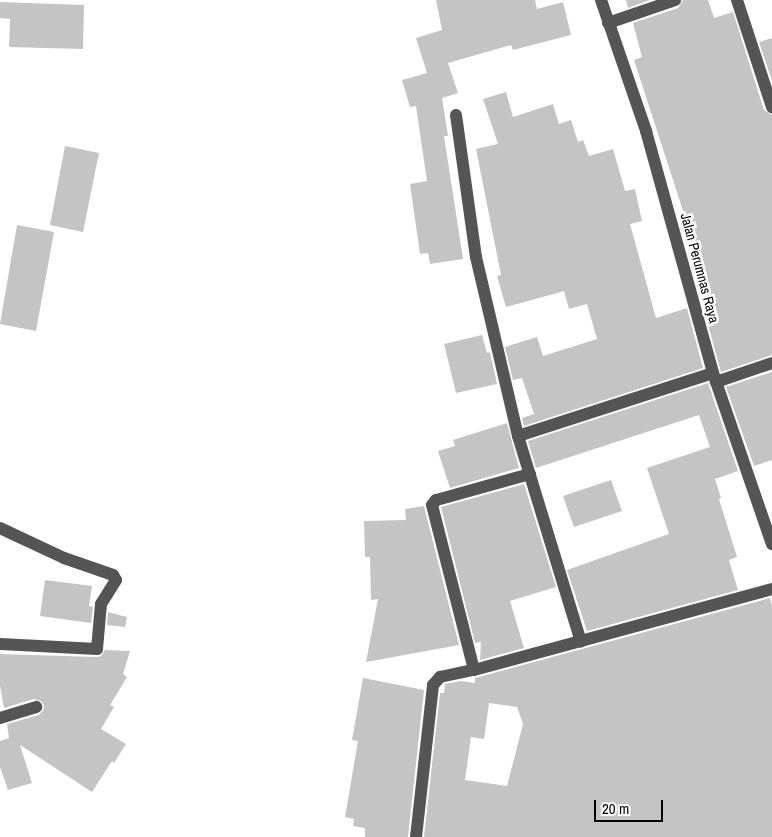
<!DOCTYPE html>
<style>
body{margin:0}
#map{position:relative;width:772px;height:837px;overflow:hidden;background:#fff;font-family:"Archivo Narrow",sans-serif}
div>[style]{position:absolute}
.building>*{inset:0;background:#c4c4c4}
.minor>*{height:12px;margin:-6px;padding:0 6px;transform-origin:6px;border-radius:6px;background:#555}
span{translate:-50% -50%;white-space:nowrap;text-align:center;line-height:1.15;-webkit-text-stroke:5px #fff;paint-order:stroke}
.street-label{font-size:14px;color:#000}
.scale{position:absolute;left:594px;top:800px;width:69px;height:22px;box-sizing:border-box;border:2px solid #000;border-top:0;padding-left:6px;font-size:15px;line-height:18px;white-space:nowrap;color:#000;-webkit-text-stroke:4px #fff;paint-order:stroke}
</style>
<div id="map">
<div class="building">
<div style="clip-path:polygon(436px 0,535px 0,537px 9px,563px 2px,571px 35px,513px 50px,511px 45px,448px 63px,458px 93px,442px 98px,448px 136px,444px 136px,463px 259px,430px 264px,428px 253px,420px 254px,410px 184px,427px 181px,416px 106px,410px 107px,402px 80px,427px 73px,416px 38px,442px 30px)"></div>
<div style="clip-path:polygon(626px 0,650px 0,628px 8px)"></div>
<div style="clip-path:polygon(683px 0,708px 0,714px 18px,733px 12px,764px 110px,772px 115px,772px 355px,721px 372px,702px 303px,712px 300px,634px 60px,642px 57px,633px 23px,678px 8px)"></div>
<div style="clip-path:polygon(0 2px,84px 5px,83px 49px,9px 47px,10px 19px,0 18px)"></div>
<div style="clip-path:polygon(772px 38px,772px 81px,759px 42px)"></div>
<div style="clip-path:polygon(506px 92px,513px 117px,553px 104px,559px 124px,571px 120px,578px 142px,583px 140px,589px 156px,613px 149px,625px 191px,635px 189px,642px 221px,630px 224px,656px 318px,687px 308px,703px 368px,524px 426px,522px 418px,534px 414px,522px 378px,513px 380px,505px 347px,537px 337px,543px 356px,597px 339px,587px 304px,569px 309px,564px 291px,506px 307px,497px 276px,501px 275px,476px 149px,498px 144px,483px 99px)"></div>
<div style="clip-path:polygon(65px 146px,99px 153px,83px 232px,50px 225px)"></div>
<div style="clip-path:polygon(17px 225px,54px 232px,36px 331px,0 324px)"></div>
<div style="clip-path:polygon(482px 335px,487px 353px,490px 352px,497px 384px,456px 393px,444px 344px)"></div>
<div style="clip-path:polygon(772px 372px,772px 460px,754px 466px,726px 387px)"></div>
<div style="clip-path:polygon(708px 383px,738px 471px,715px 479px,721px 498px,719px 499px,737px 557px,729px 560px,738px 590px,587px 631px,567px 570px,669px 534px,647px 468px,710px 447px,699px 415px,536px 468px,528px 441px)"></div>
<div style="clip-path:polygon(507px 423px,519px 468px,450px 488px,438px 451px,455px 446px,453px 440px)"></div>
<div style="clip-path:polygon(611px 480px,622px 511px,574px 527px,563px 496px)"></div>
<div style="clip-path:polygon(524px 484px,556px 587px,510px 601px,524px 648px,480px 660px,481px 642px,475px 643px,441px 507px)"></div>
<div style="clip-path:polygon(424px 506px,459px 645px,366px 662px,378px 599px,371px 600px,370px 557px,365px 557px,364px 521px,406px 520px,405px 509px)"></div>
<div style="clip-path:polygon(45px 580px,92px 586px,89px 606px,93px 607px,91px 623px,40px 616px)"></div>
<div style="clip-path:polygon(evenodd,770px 598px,772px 605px,772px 837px,424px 837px,440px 693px,444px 693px,445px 684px,461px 681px,475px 683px,475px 678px,770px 598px,489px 703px,517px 707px,523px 724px,507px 786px,465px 780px,471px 737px,484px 739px,489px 703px)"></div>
<div style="clip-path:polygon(108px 612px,127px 617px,125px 627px,107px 625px)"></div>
<div style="clip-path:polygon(105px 650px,130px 651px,123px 674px,127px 677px,110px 705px,114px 707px,101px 729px,126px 744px,114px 763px,112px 761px,92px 792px,20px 745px,32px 783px,8px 790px,0 767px,0 741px,9px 738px,7px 724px,39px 715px,44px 709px,44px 705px,41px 701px,34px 699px,4px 708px,0 686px,0 654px,97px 657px,101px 656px)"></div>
<div style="clip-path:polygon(363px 678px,424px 690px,408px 837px,365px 837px,365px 828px,353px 826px,354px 819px,345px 817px,358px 741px,352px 740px)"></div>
</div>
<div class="minor">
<div style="left:601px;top:0;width:139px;rotate:71deg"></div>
<div style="left:646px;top:131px;width:251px;rotate:74.5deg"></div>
<div style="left:713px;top:373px;width:181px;rotate:71deg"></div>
<div style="left:737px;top:0;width:113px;rotate:71.9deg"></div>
<div style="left:608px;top:23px;width:71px;rotate:-18.9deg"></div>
<div style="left:456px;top:115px;width:143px;rotate:82deg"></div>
<div style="left:476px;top:257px;width:184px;rotate:76.8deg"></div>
<div style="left:518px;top:436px;width:215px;rotate:73deg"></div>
<div style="left:716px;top:382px;width:59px;rotate:-18.7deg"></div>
<div style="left:518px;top:436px;width:205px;rotate:-17.9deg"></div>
<div style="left:530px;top:474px;width:98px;rotate:164.5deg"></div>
<div style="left:436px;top:500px;width:6px;rotate:129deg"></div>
<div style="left:432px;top:505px;width:170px;rotate:75.7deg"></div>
<div style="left:474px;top:670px;width:309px;rotate:-15.2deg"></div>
<div style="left:0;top:528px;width:71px;rotate:25.1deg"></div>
<div style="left:64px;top:558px;width:52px;rotate:19.1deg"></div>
<div style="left:113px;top:575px;width:6px;rotate:59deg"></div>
<div style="left:116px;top:580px;width:28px;rotate:122deg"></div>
<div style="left:101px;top:604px;width:45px;rotate:95.1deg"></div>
<div style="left:97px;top:649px;width:97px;rotate:-177deg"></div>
<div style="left:0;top:718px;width:38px;rotate:-17deg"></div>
<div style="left:416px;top:837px;width:153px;rotate:-83.6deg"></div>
<div style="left:433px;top:685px;width:11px;rotate:-49deg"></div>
<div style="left:440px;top:677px;width:35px;rotate:-12deg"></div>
</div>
<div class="street-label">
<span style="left:700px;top:268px;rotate:75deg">Jalan Perumnas Raya</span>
</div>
<div class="scale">20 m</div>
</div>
